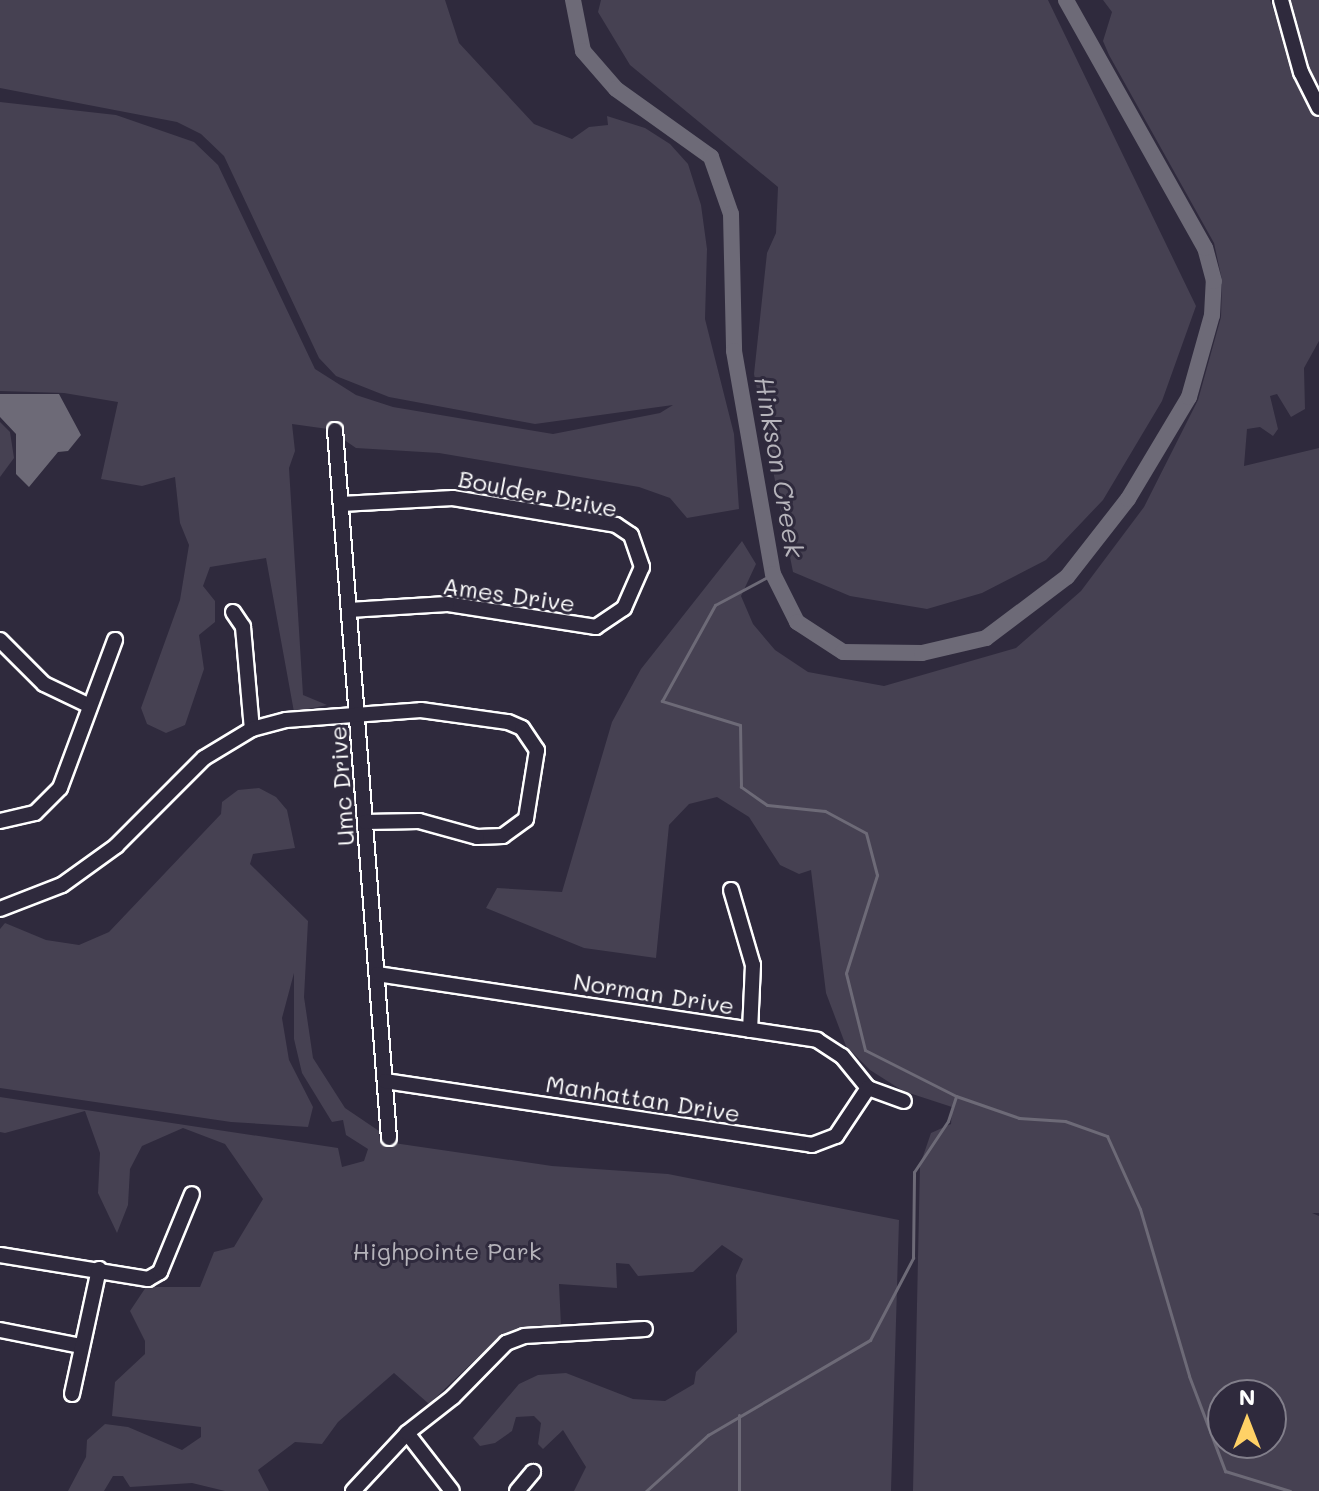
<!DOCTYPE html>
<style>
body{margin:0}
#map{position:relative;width:1319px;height:1491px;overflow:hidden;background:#2f2a3d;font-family:Mali,sans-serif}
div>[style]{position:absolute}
.green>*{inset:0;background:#464152}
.water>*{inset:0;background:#6d6a77}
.stream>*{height:3px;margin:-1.5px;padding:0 1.5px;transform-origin:1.5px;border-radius:1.5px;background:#6d6a77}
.river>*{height:16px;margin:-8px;padding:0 8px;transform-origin:8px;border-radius:8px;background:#6d6a77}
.roads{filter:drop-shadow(2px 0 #fff) drop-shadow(-2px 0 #fff) drop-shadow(0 2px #fff) drop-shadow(0 -2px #fff)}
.minor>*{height:14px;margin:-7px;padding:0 7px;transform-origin:7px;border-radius:7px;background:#2f2a3d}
span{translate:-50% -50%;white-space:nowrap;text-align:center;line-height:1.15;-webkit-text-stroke:6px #2f2a3d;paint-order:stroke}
.street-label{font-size:24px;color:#fff}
.park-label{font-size:24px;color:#b5b3ba}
.water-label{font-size:26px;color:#b6b4bb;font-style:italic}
.north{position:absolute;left:1207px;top:1379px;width:80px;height:80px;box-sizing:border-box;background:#2f2a3d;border:2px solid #827f8b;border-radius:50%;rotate:0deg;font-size:22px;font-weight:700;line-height:32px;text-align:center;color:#fff}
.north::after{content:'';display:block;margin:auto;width:28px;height:36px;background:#ffd166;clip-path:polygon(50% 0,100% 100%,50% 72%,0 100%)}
</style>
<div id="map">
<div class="green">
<div style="clip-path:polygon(0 0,445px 0,459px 43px,534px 124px,572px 139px,589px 127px,608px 125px,607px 116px,645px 128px,670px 144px,688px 164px,701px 205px,707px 249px,705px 319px,734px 434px,739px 509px,687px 518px,670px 498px,639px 487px,439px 453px,356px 448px,328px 429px,292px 424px,295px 451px,289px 468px,303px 695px,327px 705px,294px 712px,266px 558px,210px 567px,203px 586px,215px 601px,215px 622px,199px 635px,204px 669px,185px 725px,166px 733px,147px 724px,141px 708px,180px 600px,189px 545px,180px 523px,175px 477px,142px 486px,101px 479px,118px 402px,64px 393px,0 391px,0 102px,116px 115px,194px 142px,218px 165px,315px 369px,356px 395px,393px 407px,553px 434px,660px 413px,673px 405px,535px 424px,389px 397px,336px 376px,319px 358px,224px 156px,201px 134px,177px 122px,0 88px)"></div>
<div style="clip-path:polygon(601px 0,1048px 0,1196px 306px,1162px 401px,1103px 500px,1046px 560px,982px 593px,927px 609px,850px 596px,793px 572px,754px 374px,767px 253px,776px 233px,778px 187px,630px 65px,598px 12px)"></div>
<div style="clip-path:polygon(evenodd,1103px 0,1270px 0,1301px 89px,1319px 117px,1319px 341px,1304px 368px,1305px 409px,1291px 417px,1277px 394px,1270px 396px,1278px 429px,1273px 436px,1260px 427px,1247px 429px,1244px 466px,1319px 448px,1319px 1213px,1312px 1213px,1319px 1216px,1319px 1491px,913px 1491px,920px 1165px,931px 1133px,951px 1124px,952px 1107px,903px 1091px,870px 1070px,846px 1046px,826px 993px,811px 870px,799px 874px,780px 865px,749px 817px,717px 797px,689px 804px,669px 825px,656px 958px,584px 948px,486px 908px,497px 888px,562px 892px,612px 722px,641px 669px,742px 541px,756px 564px,741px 596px,753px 624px,775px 650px,808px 672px,884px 686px,1016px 648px,1081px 591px,1144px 507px,1198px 400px,1221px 317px,1222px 280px,1214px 243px,1109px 55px,1103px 41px,1112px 12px,1103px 0,1223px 1395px,1271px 1395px,1271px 1443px,1223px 1443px,1223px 1395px)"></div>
<div style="clip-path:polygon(1280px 0,1319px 0,1319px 101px)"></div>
<div style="clip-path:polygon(0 422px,10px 432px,14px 458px,0 477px)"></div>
<div style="clip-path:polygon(259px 788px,276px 797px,287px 810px,295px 848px,253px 854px,250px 864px,308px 921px,304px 997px,313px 1058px,345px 1108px,379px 1131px,380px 1141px,552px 1166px,668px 1174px,899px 1220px,891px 1491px,574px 1491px,586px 1467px,563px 1430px,543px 1449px,538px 1444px,541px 1423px,534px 1416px,516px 1417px,512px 1431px,495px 1443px,480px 1446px,473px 1438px,519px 1384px,538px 1375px,566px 1373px,633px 1399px,665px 1401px,694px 1384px,696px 1372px,737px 1332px,736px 1275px,743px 1259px,722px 1245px,693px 1272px,638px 1276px,629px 1264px,616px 1263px,617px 1288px,559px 1284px,561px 1326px,499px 1337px,429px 1404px,394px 1373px,338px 1422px,322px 1444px,295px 1442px,258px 1470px,269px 1491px,225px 1491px,192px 1483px,130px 1487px,123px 1476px,113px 1476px,104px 1491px,68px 1491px,86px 1457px,87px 1440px,105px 1424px,128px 1427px,182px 1450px,201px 1437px,201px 1427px,112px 1416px,115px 1382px,145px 1354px,145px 1341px,130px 1311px,146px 1287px,200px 1287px,214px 1252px,234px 1247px,263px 1199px,225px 1144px,183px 1128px,142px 1146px,130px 1169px,128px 1205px,117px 1233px,98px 1193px,100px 1153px,85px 1111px,5px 1133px,0 1132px,0 1097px,338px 1148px,342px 1167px,364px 1161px,368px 1149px,346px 1135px,343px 1120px,332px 1122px,302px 1073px,294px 1039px,294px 973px,282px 1018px,289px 1060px,313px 1107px,308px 1127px,231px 1122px,0 1088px,0 929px,5px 923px,46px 940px,79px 945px,109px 932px,221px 814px,222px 802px,238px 790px)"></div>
</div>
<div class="water">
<div style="clip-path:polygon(0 394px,59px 394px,81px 435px,68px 451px,58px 452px,29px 487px,16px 474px,16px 434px,0 417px)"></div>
</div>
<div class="stream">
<div style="left:956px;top:1096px;width:67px;rotate:19.2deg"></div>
<div style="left:1019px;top:1118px;width:46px;rotate:3.7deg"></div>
<div style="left:1065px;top:1121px;width:45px;rotate:19.7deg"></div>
<div style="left:1107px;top:1136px;width:80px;rotate:65.7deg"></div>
<div style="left:1140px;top:1209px;width:174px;rotate:73.6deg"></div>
<div style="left:1189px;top:1376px;width:102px;rotate:69.2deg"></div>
<div style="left:1225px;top:1471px;width:68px;rotate:17.1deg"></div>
<div style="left:739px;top:1415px;width:76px;rotate:90deg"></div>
<div style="left:646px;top:1491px;width:84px;rotate:-42.1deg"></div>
<div style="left:708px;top:1435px;width:188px;rotate:-30.4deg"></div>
<div style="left:870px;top:1340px;width:93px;rotate:-62.3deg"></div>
<div style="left:913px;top:1258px;width:86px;rotate:-89.3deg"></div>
<div style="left:914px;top:1172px;width:61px;rotate:-56.3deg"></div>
<div style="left:948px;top:1121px;width:26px;rotate:-72deg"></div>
<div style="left:956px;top:1096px;width:102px;rotate:-153.2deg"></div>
<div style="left:865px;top:1050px;width:79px;rotate:-103.9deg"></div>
<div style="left:846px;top:973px;width:103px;rotate:-72.4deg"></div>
<div style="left:877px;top:875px;width:43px;rotate:-104.7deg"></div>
<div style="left:866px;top:833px;width:47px;rotate:-151.8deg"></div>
<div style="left:825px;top:811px;width:58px;rotate:-174.1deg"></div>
<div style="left:767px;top:805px;width:32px;rotate:-145deg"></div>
<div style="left:741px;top:787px;width:62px;rotate:-90.9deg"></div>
<div style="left:740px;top:725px;width:82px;rotate:-162.9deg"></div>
<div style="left:662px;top:701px;width:110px;rotate:-61.1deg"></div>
<div style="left:715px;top:605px;width:66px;rotate:-28.1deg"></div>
</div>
<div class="river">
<div style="left:573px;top:0;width:52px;rotate:78.9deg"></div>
<div style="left:583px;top:51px;width:50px;rotate:49deg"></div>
<div style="left:616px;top:89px;width:117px;rotate:35.6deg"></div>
<div style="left:711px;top:157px;width:60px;rotate:70.7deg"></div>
<div style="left:731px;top:214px;width:137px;rotate:88.7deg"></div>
<div style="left:734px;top:351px;width:226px;rotate:80.1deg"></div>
<div style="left:773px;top:574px;width:54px;rotate:63.4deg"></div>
<div style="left:797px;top:622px;width:55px;rotate:33.1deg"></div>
<div style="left:843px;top:652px;width:79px;rotate:0.7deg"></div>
<div style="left:922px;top:653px;width:66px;rotate:-13.2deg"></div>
<div style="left:986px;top:638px;width:101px;rotate:-37deg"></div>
<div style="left:1067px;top:577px;width:99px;rotate:-52deg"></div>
<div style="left:1128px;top:499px;width:119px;rotate:-59.1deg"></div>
<div style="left:1189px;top:397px;width:85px;rotate:-74.3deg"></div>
<div style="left:1212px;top:315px;width:34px;rotate:-87deg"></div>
<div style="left:1214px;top:281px;width:34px;rotate:-105deg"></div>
<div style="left:1205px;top:248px;width:284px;rotate:-119.3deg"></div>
</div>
<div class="roads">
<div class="minor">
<div style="left:1281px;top:0;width:75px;rotate:74.5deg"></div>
<div style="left:1301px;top:72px;width:40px;rotate:63.4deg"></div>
<div style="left:335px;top:430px;width:710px;rotate:85.64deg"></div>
<div style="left:341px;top:504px;width:112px;rotate:-3.1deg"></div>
<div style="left:453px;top:498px;width:165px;rotate:9.4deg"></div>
<div style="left:616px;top:525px;width:18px;rotate:34deg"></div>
<div style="left:631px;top:535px;width:34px;rotate:71deg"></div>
<div style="left:642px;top:567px;width:45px;rotate:113.7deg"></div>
<div style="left:624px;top:608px;width:34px;rotate:146deg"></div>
<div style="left:596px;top:627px;width:151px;rotate:-171.2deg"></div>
<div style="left:447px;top:604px;width:98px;rotate:176.5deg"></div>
<div style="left:233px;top:612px;width:18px;rotate:56deg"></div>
<div style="left:243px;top:627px;width:102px;rotate:85deg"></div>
<div style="left:0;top:640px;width:62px;rotate:45deg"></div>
<div style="left:44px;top:684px;width:51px;rotate:25.6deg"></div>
<div style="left:0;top:821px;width:36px;rotate:-13deg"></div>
<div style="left:35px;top:813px;width:35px;rotate:-45deg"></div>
<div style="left:60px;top:788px;width:158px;rotate:-69.6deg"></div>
<div style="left:731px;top:890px;width:78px;rotate:73.7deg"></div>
<div style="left:753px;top:965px;width:65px;rotate:92.6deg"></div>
<div style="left:0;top:909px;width:66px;rotate:-21.2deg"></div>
<div style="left:62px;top:885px;width:67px;rotate:-35.8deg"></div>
<div style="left:116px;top:846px;width:124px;rotate:-45deg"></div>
<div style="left:204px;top:758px;width:56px;rotate:-31.1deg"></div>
<div style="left:252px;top:729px;width:35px;rotate:-15deg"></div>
<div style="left:286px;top:720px;width:135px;rotate:-4.2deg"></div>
<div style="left:421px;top:710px;width:88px;rotate:7.9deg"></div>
<div style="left:508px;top:722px;width:15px;rotate:23deg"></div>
<div style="left:522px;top:728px;width:27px;rotate:56deg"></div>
<div style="left:537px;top:750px;width:70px;rotate:99.1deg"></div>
<div style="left:526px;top:819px;width:29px;rotate:144deg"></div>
<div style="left:503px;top:836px;width:26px;rotate:178deg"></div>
<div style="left:477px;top:837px;width:60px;rotate:-164.6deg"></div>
<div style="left:419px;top:821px;width:54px;rotate:178.9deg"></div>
<div style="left:377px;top:974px;width:445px;rotate:8.5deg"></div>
<div style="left:817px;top:1040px;width:30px;rotate:33deg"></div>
<div style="left:842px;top:1056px;width:41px;rotate:50.9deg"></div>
<div style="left:868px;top:1088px;width:38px;rotate:20deg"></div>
<div style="left:385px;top:1081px;width:432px;rotate:8.5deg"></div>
<div style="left:812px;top:1145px;width:26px;rotate:-21deg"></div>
<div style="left:836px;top:1136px;width:58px;rotate:-56.3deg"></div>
<div style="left:0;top:1255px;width:150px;rotate:9.2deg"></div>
<div style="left:148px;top:1279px;width:14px;rotate:-30deg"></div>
<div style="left:160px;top:1272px;width:84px;rotate:-67.7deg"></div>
<div style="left:0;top:1330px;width:83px;rotate:11.2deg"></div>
<div style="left:72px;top:1394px;width:128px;rotate:-77.8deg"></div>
<div style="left:407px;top:1433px;width:73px;rotate:52.2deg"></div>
<div style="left:353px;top:1491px;width:79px;rotate:-47deg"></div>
<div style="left:407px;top:1433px;width:58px;rotate:-38deg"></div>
<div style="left:453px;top:1397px;width:76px;rotate:-45.5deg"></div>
<div style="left:506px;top:1343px;width:19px;rotate:-21deg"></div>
<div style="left:524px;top:1336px;width:121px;rotate:-3.3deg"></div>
<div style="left:517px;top:1491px;width:25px;rotate:-50deg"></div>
</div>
</div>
<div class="street-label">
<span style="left:538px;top:493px;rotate:11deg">Boulder Drive</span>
<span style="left:509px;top:594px;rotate:8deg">Ames Drive</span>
<span style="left:341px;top:786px;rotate:-94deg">Umc Drive</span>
<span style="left:654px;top:993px;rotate:9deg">Norman Drive</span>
<span style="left:643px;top:1098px;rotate:9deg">Manhattan Drive</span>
</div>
<div class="park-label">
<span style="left:447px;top:1251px">Highpointe Park</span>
</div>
<div class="water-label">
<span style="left:779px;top:467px;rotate:80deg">Hinkson Creek</span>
</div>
<div class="north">N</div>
</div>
